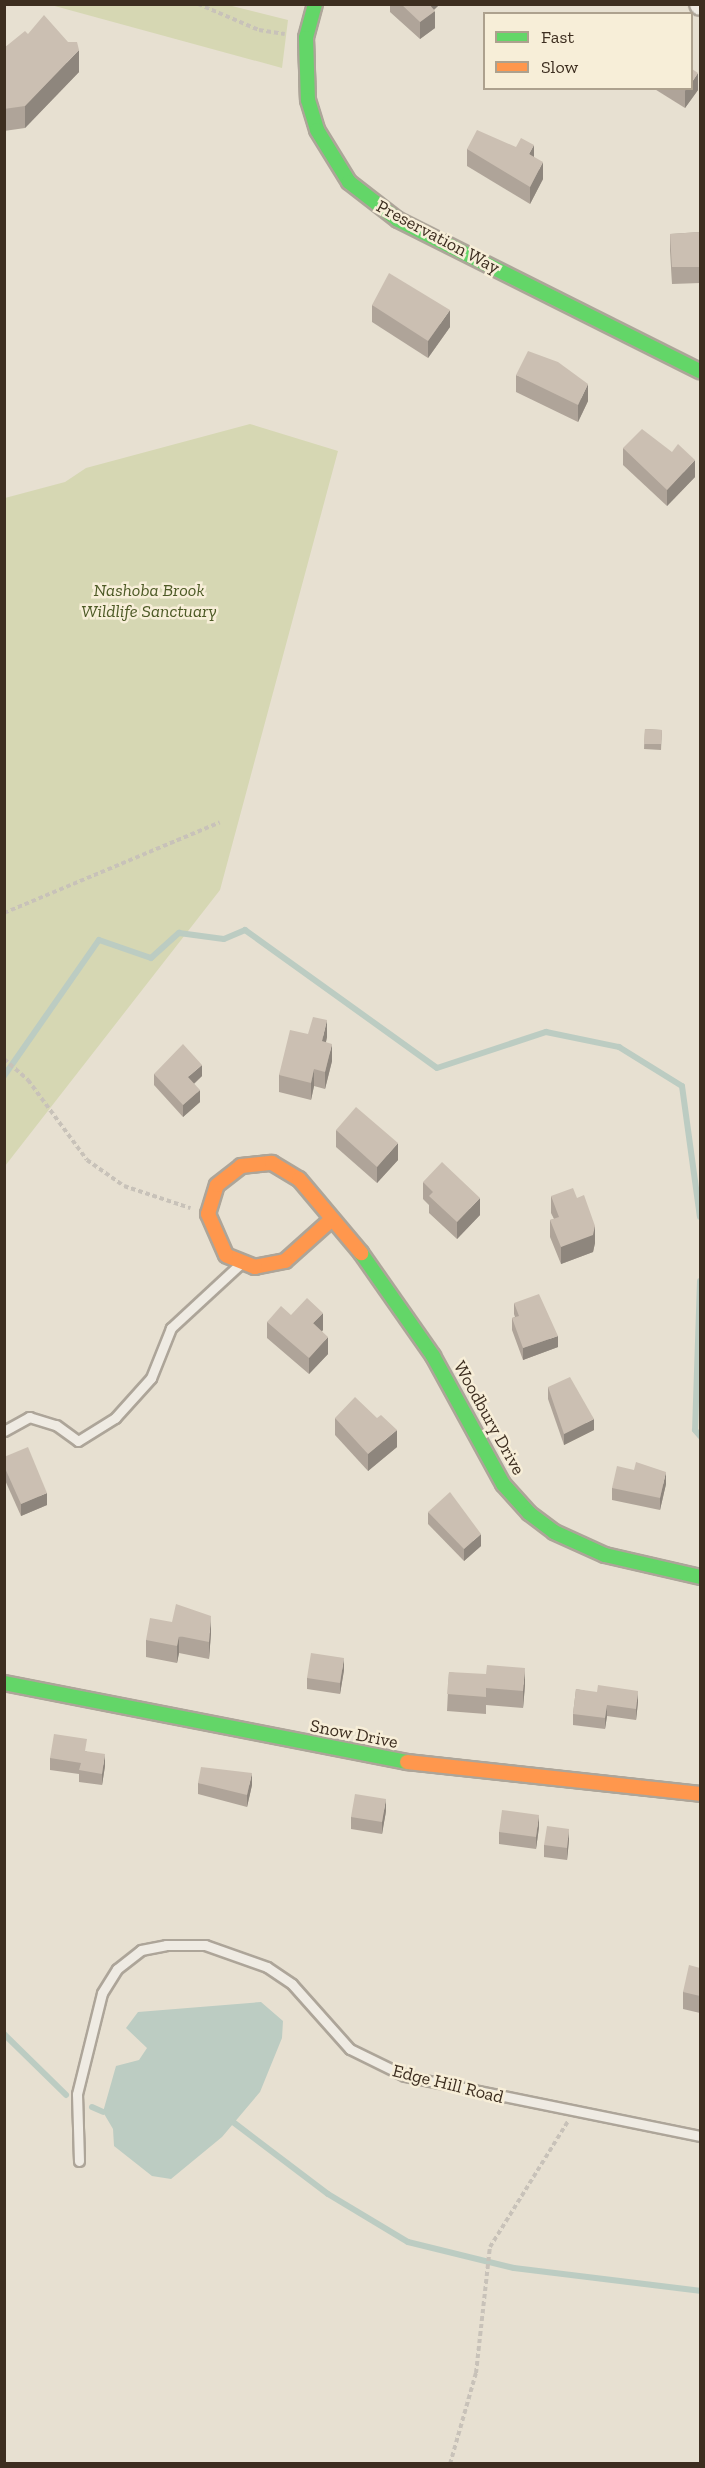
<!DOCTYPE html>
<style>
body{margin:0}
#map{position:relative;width:705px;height:2468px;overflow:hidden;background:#e7e0d1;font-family:"Zilla Slab",serif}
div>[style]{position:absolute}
.green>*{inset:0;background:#d6d7b3}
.water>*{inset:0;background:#bcccc2}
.stream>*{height:6px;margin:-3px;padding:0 3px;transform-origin:3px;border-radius:3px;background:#bcccc2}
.path>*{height:4px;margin-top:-2px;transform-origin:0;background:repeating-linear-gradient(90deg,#c8c2b9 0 4.5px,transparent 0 7.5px)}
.roads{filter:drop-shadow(2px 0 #ada599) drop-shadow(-2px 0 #ada599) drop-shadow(0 2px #ada599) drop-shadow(0 -2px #ada599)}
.lane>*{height:9px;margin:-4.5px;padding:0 4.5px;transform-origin:4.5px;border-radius:4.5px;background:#efebe3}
.street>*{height:18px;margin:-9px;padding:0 9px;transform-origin:9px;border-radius:9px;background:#efebe3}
.fast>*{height:14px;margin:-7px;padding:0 7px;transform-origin:7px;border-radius:7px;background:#63d668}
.slow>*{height:14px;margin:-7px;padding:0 7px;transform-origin:7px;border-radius:7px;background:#ff974d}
.wall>*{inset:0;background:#afa499}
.shaded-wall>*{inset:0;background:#8e867d}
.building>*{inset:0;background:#cbbfb2}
span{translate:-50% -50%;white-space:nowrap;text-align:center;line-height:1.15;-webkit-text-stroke:5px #f7eed8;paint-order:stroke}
.street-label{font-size:18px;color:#3d2e20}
.park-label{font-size:18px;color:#4d5a26;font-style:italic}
.frame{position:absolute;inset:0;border:6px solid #3d2e20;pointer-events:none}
.legend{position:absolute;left:483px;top:12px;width:210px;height:78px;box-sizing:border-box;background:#f7eed8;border:2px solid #ada18e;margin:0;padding:8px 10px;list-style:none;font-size:18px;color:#3d2e20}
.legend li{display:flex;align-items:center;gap:12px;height:30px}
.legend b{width:30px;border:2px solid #ada18e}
</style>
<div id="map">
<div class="green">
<div style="clip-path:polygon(51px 5px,228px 5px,288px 20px,282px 68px)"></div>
<div style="clip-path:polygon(250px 424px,338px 451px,220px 890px,5px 1166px,5px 498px,65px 482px,86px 468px)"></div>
</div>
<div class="water">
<div style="clip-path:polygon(261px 2002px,283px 2021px,282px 2038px,260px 2092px,222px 2137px,171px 2179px,152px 2176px,114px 2146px,113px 2129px,103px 2112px,116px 2066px,139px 2060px,147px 2048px,126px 2028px,138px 2012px)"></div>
</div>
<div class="stream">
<div style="left:4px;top:1076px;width:166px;rotate:-55.1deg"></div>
<div style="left:99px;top:940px;width:55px;rotate:19.1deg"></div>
<div style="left:151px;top:958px;width:38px;rotate:-42deg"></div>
<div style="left:179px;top:933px;width:45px;rotate:7.6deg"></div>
<div style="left:224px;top:939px;width:23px;rotate:-23deg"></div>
<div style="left:245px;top:930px;width:236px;rotate:35.7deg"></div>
<div style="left:437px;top:1068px;width:115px;rotate:-18.3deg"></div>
<div style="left:546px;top:1032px;width:75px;rotate:11.6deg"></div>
<div style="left:619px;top:1047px;width:74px;rotate:31.8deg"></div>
<div style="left:682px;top:1086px;width:132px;rotate:82.2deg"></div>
<div style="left:700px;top:1281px;width:149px;rotate:91.9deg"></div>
<div style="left:695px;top:1430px;width:8px;rotate:50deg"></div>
<div style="left:4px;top:2034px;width:87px;rotate:44.5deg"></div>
<div style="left:92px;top:2107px;width:12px;rotate:24deg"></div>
<div style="left:233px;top:2122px;width:119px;rotate:37.2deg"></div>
<div style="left:328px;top:2194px;width:93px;rotate:31deg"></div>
<div style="left:408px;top:2242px;width:109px;rotate:13.8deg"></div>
<div style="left:514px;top:2268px;width:187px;rotate:7deg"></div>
</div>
<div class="path">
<div style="left:198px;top:4px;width:66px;rotate:23.1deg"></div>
<div style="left:259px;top:30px;width:26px;rotate:9deg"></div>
<div style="left:4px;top:913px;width:234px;rotate:-22.8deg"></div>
<div style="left:4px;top:1059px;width:32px;rotate:41deg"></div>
<div style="left:28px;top:1080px;width:99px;rotate:53.6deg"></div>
<div style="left:87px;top:1160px;width:45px;rotate:35.1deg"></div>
<div style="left:124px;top:1186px;width:70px;rotate:18.4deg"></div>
<div style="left:450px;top:2464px;width:95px;rotate:-74.1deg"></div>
<div style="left:476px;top:2373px;width:127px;rotate:-83.7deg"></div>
<div style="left:490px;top:2247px;width:148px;rotate:-58.2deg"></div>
</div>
<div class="roads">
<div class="lane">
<div style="left:4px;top:1431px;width:29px;rotate:-29deg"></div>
<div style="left:29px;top:1417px;width:28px;rotate:17deg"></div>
<div style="left:56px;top:1425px;width:27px;rotate:36deg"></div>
<div style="left:78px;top:1441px;width:44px;rotate:-31.9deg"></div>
<div style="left:115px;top:1418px;width:54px;rotate:-48deg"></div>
<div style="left:151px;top:1378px;width:54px;rotate:-68.2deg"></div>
<div style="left:171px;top:1328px;width:94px;rotate:-42.8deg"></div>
<div style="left:79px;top:2161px;width:67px;rotate:-91.7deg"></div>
<div style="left:77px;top:2094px;width:104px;rotate:-76.1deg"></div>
<div style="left:102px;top:1993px;width:28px;rotate:-58deg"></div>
<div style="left:117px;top:1969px;width:31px;rotate:-38deg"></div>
<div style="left:141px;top:1950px;width:25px;rotate:-11deg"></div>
<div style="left:166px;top:1945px;width:39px"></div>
<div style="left:205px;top:1945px;width:66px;rotate:19.5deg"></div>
<div style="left:267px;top:1967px;width:30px;rotate:34deg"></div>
<div style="left:292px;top:1984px;width:87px;rotate:48.3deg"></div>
<div style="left:350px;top:2049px;width:61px;rotate:26.1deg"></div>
<div style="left:405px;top:2076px;width:301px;rotate:11.5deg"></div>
</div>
<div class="street">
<div style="left:699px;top:4px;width:2px;rotate:63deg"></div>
</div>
<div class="fast">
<div style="left:315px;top:4px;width:35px;rotate:105deg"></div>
<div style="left:306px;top:38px;width:62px;rotate:88.2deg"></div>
<div style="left:308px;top:100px;width:31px;rotate:73deg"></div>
<div style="left:317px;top:130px;width:61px;rotate:58.4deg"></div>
<div style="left:349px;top:182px;width:62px;rotate:37.8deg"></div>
<div style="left:398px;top:220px;width:338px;rotate:26.6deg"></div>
<div style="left:361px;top:1253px;width:126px;rotate:55deg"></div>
<div style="left:433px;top:1356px;width:146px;rotate:61.3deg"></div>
<div style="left:503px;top:1484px;width:39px;rotate:48deg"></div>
<div style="left:529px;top:1513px;width:31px;rotate:37deg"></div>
<div style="left:554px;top:1532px;width:56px;rotate:24.3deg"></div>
<div style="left:605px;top:1555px;width:98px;rotate:13deg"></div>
<div style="left:4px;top:1683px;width:411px;rotate:11.1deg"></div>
</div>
<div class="slow">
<div style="left:332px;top:1219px;width:63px;rotate:138.2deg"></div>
<div style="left:285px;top:1261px;width:31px;rotate:169deg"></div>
<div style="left:255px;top:1267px;width:31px;rotate:-158deg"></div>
<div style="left:226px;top:1255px;width:45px;rotate:-113.7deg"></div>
<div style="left:208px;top:1214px;width:30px;rotate:-73deg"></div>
<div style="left:217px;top:1185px;width:31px;rotate:-38deg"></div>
<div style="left:241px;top:1166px;width:31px;rotate:-6deg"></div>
<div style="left:272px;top:1163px;width:31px;rotate:31deg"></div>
<div style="left:299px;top:1179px;width:97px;rotate:50deg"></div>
<div style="left:407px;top:1762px;width:295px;rotate:6.2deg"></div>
</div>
</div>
<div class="wall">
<div style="clip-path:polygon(390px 4px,440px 4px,434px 10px,435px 28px,420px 39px,390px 12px)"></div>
<div style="clip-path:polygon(28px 34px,79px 72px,25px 128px,4px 131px,4px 48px)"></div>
<div style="clip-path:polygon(653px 88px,692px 88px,698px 90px,685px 108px)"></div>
<div style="clip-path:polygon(467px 149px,534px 157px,543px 179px,530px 204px,467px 166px)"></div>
<div style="clip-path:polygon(700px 232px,700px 283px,672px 284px,670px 251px,670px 234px)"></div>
<div style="clip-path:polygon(372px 305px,450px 327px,428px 358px,372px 322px)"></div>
<div style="clip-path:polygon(516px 375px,588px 401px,578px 422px,516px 392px)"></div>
<div style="clip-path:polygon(623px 448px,695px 477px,667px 506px,623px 465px)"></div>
<div style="clip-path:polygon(645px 729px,662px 730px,661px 750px,644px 749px)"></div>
<div style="clip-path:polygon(308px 1034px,327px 1037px,326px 1042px,332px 1061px,325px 1089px,314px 1086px,311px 1100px,279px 1092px,279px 1075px)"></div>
<div style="clip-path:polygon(154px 1074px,202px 1076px,194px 1084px,200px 1102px,183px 1117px,154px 1085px)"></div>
<div style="clip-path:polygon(336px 1130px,398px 1160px,377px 1183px,336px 1147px)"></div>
<div style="clip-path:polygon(423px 1182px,480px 1215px,457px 1239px,429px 1213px,429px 1205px,423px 1199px)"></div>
<div style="clip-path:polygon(551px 1196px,595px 1243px,593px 1252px,561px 1264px,550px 1237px,550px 1220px,554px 1219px,551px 1213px)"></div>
<div style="clip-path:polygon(514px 1303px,558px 1347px,523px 1360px,512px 1330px,512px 1318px,515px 1317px,514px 1314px)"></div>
<div style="clip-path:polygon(291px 1315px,323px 1330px,322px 1331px,328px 1354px,309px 1374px,267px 1338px,267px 1322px)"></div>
<div style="clip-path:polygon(548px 1387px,594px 1430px,564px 1445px,548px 1399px)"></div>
<div style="clip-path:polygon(335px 1418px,397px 1447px,368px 1471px,335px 1435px)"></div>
<div style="clip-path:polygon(4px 1457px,47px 1505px,21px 1516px,4px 1478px)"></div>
<div style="clip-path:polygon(666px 1484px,660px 1510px,612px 1500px,612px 1488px)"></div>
<div style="clip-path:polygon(428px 1512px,481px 1546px,464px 1561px,428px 1524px)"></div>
<div style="clip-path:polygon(211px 1633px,209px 1659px,179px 1653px,177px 1663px,146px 1657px,146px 1640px)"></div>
<div style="clip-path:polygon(344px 1670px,340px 1694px,307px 1689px,307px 1678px)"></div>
<div style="clip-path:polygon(449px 1672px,525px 1685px,523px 1708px,486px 1705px,486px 1714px,447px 1711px)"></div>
<div style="clip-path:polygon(576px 1689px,638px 1702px,636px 1720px,607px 1716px,605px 1729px,573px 1725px,573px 1714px)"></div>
<div style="clip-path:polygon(86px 1751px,105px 1766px,102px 1785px,79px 1782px,79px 1774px,50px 1770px,50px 1758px)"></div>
<div style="clip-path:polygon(198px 1783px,252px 1785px,247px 1807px,198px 1794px)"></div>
<div style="clip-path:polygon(386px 1811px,382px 1834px,351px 1829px,351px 1817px)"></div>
<div style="clip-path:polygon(539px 1827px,536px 1849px,499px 1844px,499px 1832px)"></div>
<div style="clip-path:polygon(569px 1840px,567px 1860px,544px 1857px,544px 1845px)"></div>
<div style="clip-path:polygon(700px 1968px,700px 2013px,683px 2009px,683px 1992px)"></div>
</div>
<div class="shaded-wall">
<div style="clip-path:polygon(426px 4px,440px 4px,426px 17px)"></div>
<div style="clip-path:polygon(435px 11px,435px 28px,420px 39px,420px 22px)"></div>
<div style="clip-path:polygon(79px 50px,79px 72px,25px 128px,25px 106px)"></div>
<div style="clip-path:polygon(698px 73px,698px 90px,685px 108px,685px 91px,687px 88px,692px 88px,692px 82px)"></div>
<div style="clip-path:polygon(534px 145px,534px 162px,529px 154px)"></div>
<div style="clip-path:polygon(543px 162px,543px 179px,530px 204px,530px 187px)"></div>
<div style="clip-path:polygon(450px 310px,450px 327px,428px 358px,428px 341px)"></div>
<div style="clip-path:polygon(588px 384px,588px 401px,578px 422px,578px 405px)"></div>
<div style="clip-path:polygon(695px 460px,695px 477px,667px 506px,667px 490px)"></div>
<div style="clip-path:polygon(327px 1020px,327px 1037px,322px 1058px,322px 1041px)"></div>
<div style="clip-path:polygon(332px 1044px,332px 1061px,325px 1089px,325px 1072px)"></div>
<div style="clip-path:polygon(202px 1065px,202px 1076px,188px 1089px,188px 1077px)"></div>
<div style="clip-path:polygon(314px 1069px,314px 1086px,311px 1100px,311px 1083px)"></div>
<div style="clip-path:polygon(200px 1090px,200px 1102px,183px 1117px,183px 1105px)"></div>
<div style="clip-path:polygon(398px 1143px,398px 1160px,377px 1183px,377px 1167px)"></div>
<div style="clip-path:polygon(480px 1198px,480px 1215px,457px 1239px,457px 1222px)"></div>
<div style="clip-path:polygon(595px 1226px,595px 1243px,593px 1252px,561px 1264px,561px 1247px)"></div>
<div style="clip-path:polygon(323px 1313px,323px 1330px,313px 1340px,313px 1323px)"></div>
<div style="clip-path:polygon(558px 1336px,558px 1347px,523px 1360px,523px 1348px)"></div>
<div style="clip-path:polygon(328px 1337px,328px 1354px,309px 1374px,309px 1358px)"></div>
<div style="clip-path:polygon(594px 1419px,594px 1430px,564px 1445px,564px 1434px)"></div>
<div style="clip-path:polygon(397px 1430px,397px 1447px,368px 1471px,368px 1454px)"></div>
<div style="clip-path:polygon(666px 1472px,666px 1484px,660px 1510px,660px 1498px)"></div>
<div style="clip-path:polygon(47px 1493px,47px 1505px,21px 1516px,21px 1504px)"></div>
<div style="clip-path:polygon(481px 1534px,481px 1546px,464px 1561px,464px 1549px)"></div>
<div style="clip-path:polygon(211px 1616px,211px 1633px,209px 1659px,209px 1642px)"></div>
<div style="clip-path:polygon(179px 1636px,179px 1653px,177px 1663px,177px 1646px)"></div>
<div style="clip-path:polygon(344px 1658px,344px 1670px,340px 1694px,340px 1683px)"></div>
<div style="clip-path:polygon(525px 1668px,525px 1685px,523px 1708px,523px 1691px)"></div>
<div style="clip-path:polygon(638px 1691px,638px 1702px,636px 1720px,636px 1709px)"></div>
<div style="clip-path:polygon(607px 1705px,607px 1716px,605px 1729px,605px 1718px)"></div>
<div style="clip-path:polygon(105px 1754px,105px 1766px,102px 1785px,102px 1774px)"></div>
<div style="clip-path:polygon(252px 1773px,252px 1785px,247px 1807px,247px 1795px)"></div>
<div style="clip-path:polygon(386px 1799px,386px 1811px,382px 1834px,382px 1822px)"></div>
<div style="clip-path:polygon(539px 1815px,539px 1827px,536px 1849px,536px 1837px)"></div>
<div style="clip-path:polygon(569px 1829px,569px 1840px,567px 1860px,567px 1848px)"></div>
</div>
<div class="building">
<div style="clip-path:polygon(401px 4px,429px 4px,435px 11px,420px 22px)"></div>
<div style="clip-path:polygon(44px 15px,68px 42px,77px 42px,79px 50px,25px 106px,4px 109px,4px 48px,25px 31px,28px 34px)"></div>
<div style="clip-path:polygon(692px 69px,698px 73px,692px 82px)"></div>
<div style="clip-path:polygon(477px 130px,516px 147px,521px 138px,534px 145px,529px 154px,543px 162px,530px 187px,467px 149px)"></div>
<div style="clip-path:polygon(700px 232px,700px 267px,672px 267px,670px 234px)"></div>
<div style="clip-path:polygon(389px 273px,450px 310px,428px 341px,372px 305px)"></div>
<div style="clip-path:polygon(528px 351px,558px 362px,588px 384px,578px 405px,516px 375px)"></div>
<div style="clip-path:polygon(642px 429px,672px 452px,678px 444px,695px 460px,667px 490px,623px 448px)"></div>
<div style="clip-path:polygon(645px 729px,662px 730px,661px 744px,644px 744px)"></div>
<div style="clip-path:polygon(313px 1017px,327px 1020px,322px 1041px,332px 1044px,325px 1072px,314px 1069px,311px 1083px,279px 1075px,290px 1030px,308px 1034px)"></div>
<div style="clip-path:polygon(183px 1044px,202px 1065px,188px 1077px,200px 1090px,183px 1105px,154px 1074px)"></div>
<div style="clip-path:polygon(356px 1107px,398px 1143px,377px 1167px,336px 1130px)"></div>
<div style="clip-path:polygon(442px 1162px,480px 1198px,457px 1222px,429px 1196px,433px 1192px,423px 1182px)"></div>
<div style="clip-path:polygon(573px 1188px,577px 1198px,584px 1195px,595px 1226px,593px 1235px,561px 1247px,550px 1220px,559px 1217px,551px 1196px)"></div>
<div style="clip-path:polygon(539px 1294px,558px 1336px,523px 1348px,512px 1318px,519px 1316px,514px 1303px)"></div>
<div style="clip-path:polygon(307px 1298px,323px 1313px,313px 1323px,328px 1337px,309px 1358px,267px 1322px,281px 1306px,291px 1315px)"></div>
<div style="clip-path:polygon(570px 1377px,594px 1419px,564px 1434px,548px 1387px)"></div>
<div style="clip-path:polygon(355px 1397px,377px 1418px,381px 1415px,397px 1430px,368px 1454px,335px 1418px)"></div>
<div style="clip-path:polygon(28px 1447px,47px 1493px,21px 1504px,4px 1466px,4px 1457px)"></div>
<div style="clip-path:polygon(636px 1462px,666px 1472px,660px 1498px,612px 1488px,617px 1466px,634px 1470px)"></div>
<div style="clip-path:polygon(450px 1492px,481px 1534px,464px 1549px,428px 1512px)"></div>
<div style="clip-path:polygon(176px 1604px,211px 1616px,209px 1642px,179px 1636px,177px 1646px,146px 1640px,150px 1618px,172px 1622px)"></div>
<div style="clip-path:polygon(311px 1653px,344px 1658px,340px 1683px,307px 1678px)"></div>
<div style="clip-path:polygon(487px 1665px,525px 1668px,523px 1691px,486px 1688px,486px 1697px,447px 1694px,449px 1672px,486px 1674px)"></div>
<div style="clip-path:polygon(598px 1685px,638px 1691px,636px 1709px,607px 1705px,605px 1718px,573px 1714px,576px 1689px,597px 1692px)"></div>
<div style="clip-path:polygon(54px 1734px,87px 1739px,85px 1751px,105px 1754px,102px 1774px,79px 1770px,81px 1763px,50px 1758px)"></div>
<div style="clip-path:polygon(201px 1767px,252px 1773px,247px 1795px,198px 1783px)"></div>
<div style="clip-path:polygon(355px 1794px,386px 1799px,382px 1822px,351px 1817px)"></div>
<div style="clip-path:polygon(502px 1810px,539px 1815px,536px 1837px,499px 1832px)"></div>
<div style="clip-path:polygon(547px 1826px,569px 1829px,567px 1848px,544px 1845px)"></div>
<div style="clip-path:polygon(689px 1965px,700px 1968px,700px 1996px,683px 1992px)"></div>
</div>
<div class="street-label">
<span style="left:438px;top:237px;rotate:28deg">Preservation Way</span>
<span style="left:489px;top:1418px;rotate:61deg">Woodbury Drive</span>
<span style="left:354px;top:1734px;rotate:11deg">Snow Drive</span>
<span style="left:448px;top:2084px;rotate:14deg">Edge Hill Road</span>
</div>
<div class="park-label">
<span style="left:149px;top:601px">Nashoba Brook<br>Wildlife Sanctuary</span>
</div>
<div class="frame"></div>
<ul class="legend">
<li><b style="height:8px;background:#63d668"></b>Fast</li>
<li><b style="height:8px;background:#ff974d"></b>Slow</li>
</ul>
</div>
